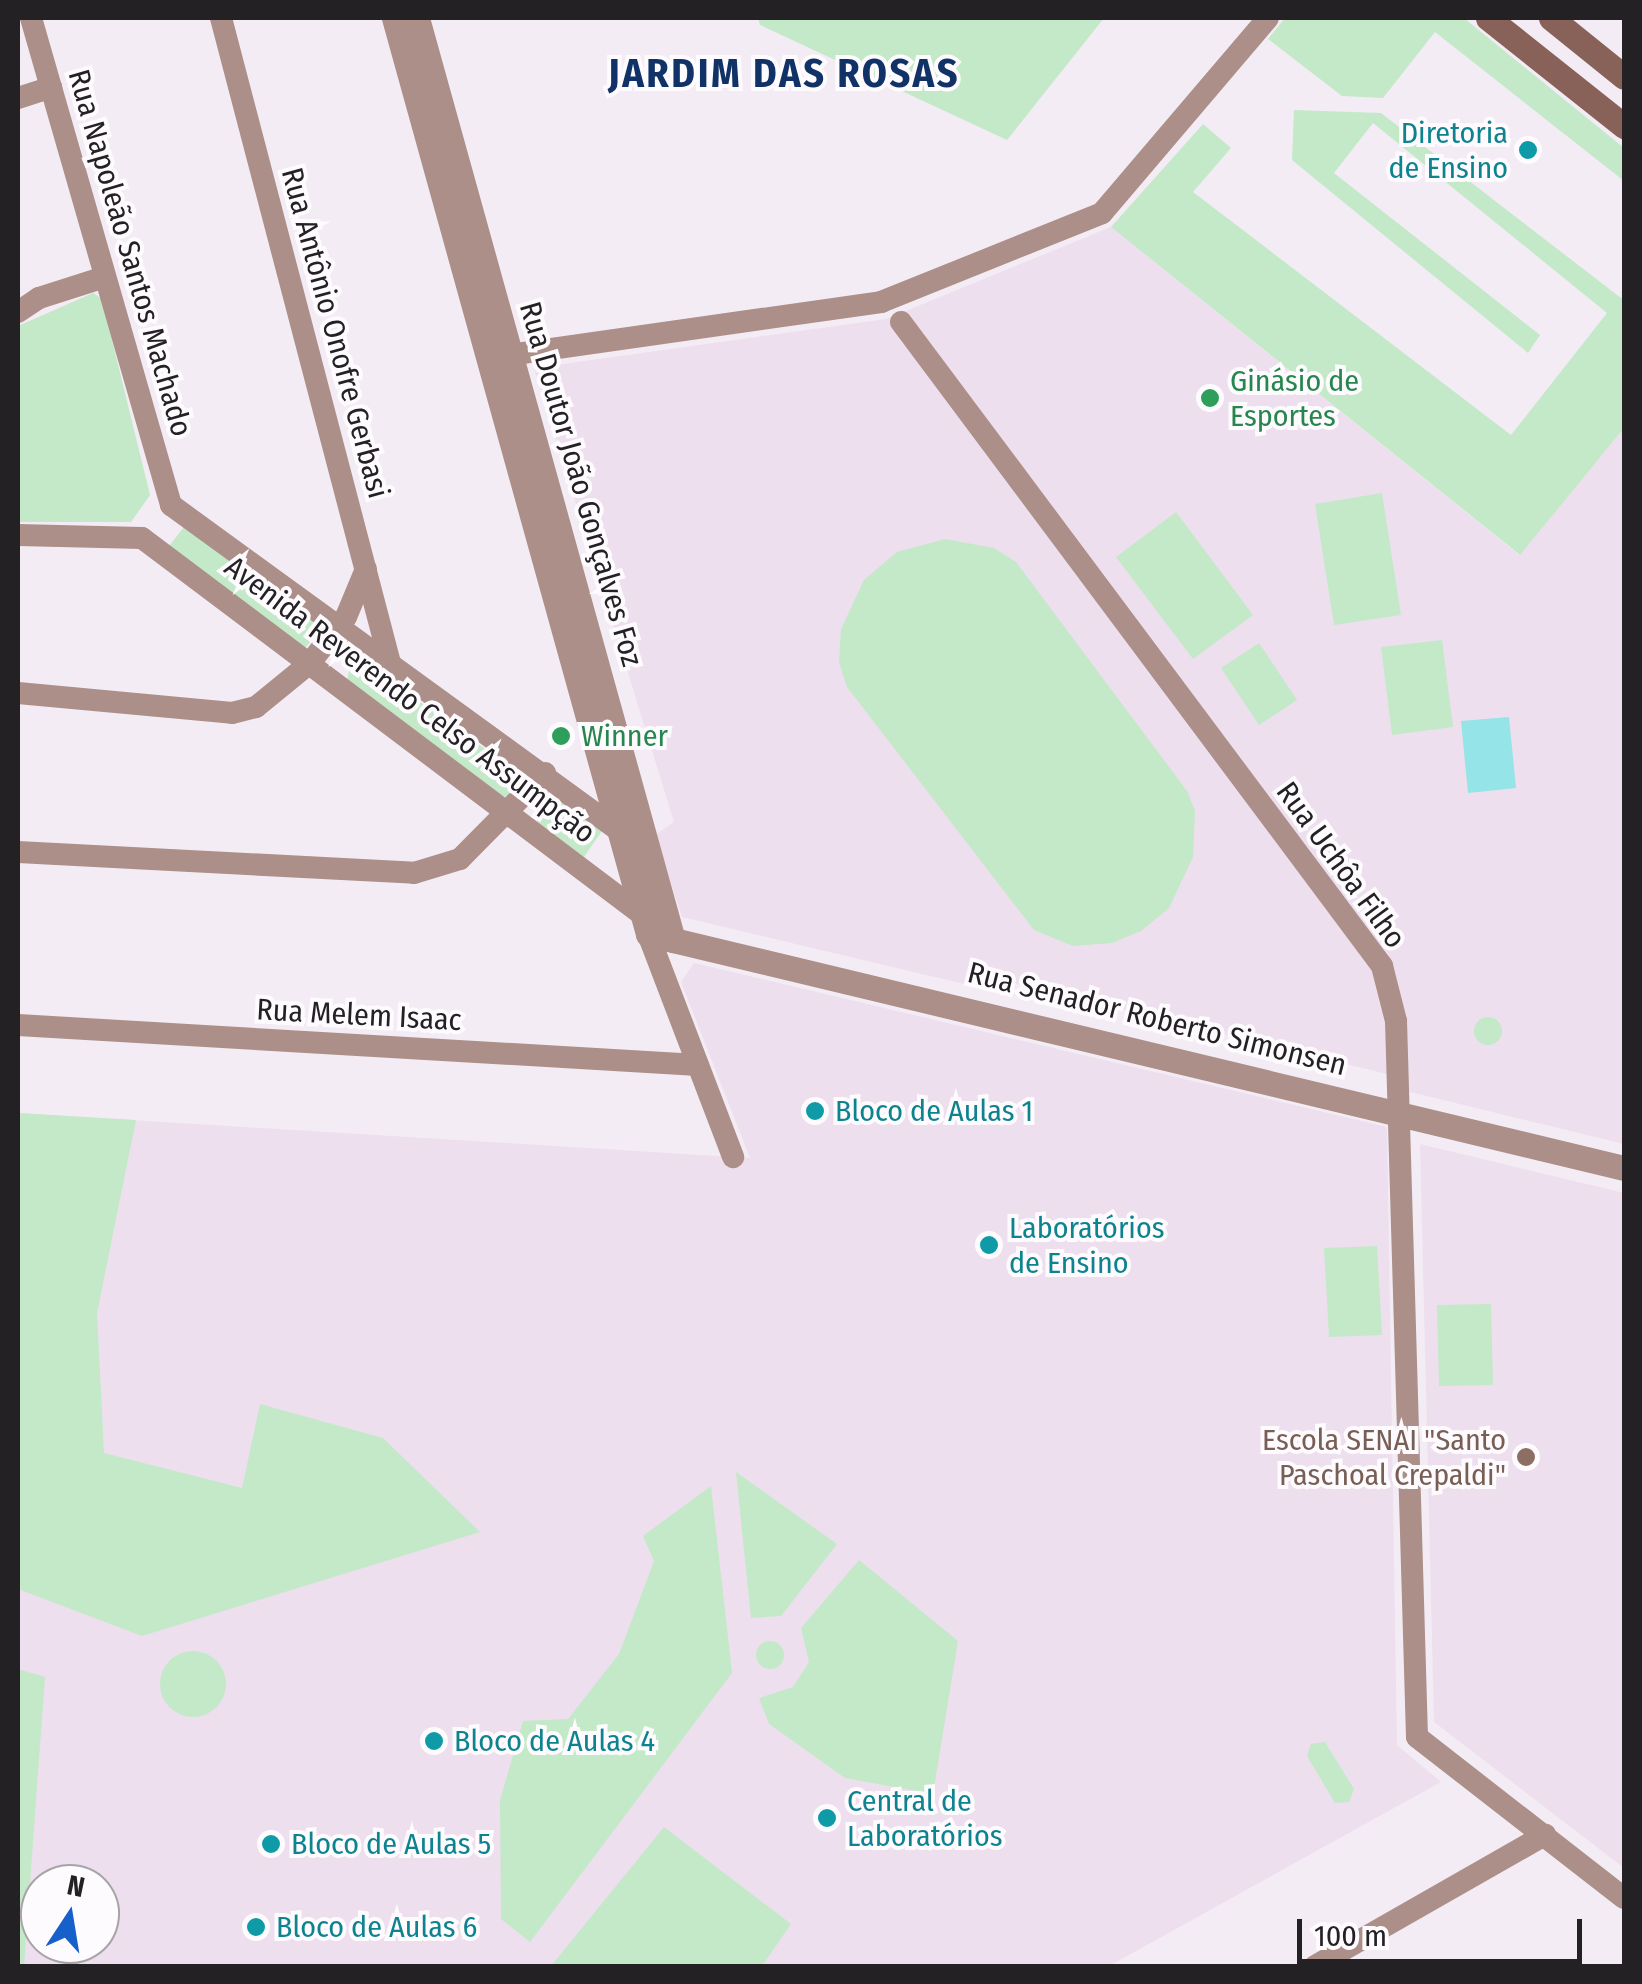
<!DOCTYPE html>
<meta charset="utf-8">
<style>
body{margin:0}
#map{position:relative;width:1642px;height:1984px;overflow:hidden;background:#f4ecf5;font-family:"Fira Sans Condensed",sans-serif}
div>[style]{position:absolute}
.built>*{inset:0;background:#eddfee}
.green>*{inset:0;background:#c3e9c8}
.round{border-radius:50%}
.water>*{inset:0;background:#95e4e7}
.minor>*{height:22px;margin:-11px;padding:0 11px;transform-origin:11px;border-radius:11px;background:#ab8f88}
.tertiary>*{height:25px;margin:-12.5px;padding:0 12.5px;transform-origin:12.5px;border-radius:12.5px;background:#ab8f88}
.secondary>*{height:25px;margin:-12.5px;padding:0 12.5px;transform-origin:12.5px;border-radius:12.5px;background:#886258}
.dots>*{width:28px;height:28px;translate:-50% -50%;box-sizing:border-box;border:5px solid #fefbfe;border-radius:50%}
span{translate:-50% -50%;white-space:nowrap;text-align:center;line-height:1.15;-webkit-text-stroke:8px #fefbfe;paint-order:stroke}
.culture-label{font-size:30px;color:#0d838f}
.right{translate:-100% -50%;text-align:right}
.left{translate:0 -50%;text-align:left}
.street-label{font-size:30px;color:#242124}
.leisure-label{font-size:30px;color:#27864d}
.education-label{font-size:30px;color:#785e54}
.district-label{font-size:40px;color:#103266;font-weight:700;letter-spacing:2.5px}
.frame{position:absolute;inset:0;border:20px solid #242124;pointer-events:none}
.north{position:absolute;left:20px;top:1864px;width:100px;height:100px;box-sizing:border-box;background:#fefbfe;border:2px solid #a7a4a7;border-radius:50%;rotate:12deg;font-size:28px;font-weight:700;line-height:40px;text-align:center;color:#242124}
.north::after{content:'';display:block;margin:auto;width:35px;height:45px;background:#175fca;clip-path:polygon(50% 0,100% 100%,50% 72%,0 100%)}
.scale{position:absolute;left:1297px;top:1919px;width:285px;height:45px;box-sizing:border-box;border:5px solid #242124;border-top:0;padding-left:12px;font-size:30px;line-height:35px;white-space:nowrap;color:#242124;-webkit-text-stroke:8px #fefbfe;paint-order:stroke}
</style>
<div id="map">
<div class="built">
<div style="clip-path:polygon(1111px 227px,1519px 555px,1624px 428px,1624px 1144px,1398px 1089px,1387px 1074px,979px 975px,964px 984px,682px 917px,655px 835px,674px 822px,534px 368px,886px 319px)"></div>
<div style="clip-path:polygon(evenodd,694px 963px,1387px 1127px,1397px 1745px,1441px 1782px,1109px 1966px,18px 1966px,18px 1113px,750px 1158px,681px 982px,694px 963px,40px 1884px,100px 1884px,100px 1944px,40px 1944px,40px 1884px)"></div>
<div style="clip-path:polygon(1420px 1144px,1624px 1193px,1624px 1868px,1434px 1722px)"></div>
</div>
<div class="green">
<div style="clip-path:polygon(758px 18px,1104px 18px,1007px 140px,760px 25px)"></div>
<div style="clip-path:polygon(1285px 18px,1464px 18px,1624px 148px,1624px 181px,1435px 32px,1383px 98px,1342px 96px,1268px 39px)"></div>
<div style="clip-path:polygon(1294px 110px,1381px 113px,1621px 298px,1624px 294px,1624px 428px,1520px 555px,1111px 227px,1203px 124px,1231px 148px,1193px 192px,1511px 435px,1607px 313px,1373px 123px,1334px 173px,1540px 335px,1528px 353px,1292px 160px)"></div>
<div style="clip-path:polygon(93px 293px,102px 299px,150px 495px,131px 522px,18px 522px,18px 326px)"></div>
<div style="clip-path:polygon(1382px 493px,1401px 615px,1334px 625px,1315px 504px)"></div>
<div style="clip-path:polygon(1176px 512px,1253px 615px,1193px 659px,1116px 557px)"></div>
<div style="clip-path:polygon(184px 527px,322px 629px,305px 648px,169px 546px)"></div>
<div style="clip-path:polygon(945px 539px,994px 548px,1016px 562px,1187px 791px,1195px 811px,1193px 857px,1169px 908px,1141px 931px,1112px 943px,1073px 946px,1034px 930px,847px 687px,839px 662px,841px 629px,864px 580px,897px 552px)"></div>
<div style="clip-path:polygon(1442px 640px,1453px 727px,1392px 735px,1381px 647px)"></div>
<div style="clip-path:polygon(1259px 643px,1297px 700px,1259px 725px,1221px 668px)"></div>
<div style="clip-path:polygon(364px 661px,514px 770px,520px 784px,507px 797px,499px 795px,347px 681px,350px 666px)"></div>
<div style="clip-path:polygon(559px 795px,604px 828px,584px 857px,536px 823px)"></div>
<div class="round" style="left:1474px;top:1017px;width:28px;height:28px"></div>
<div style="clip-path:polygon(18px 1113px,136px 1120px,97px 1313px,104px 1453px,242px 1488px,260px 1404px,383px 1438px,480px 1532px,142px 1636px,18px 1589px)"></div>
<div style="clip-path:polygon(1377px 1246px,1382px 1335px,1329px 1337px,1324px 1248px)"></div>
<div style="clip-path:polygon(1491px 1304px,1493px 1385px,1439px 1386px,1437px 1305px)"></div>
<div style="clip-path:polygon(736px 1472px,837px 1544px,781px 1616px,751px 1618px)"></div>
<div style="clip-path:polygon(711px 1486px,732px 1673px,530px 1942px,501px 1919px,500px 1800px,523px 1721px,568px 1719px,619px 1654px,654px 1561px,643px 1536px)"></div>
<div style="clip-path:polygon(859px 1560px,958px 1641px,933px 1794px,845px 1778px,769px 1724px,759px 1698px,793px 1687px,809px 1662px,801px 1628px)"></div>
<div class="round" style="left:756px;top:1641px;width:28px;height:28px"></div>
<div class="round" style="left:160px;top:1651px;width:66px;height:66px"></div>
<div style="clip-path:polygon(18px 1669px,45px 1677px,24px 1966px,18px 1966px)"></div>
<div style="clip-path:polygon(1325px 1742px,1354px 1789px,1349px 1802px,1335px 1803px,1307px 1756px,1311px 1744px)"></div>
<div style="clip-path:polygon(664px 1827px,791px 1924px,762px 1966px,551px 1966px)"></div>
</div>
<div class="water">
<div style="clip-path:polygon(1509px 717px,1516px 788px,1468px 793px,1461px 721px)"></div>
</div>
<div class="minor">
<div style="left:31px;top:18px;width:507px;rotate:73.96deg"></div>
<div style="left:221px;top:18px;width:667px;rotate:75.32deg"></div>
<div style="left:18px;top:98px;width:35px;rotate:-18deg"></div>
<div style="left:18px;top:312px;width:25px;rotate:-34deg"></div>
<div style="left:39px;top:298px;width:69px;rotate:-17.7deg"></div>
<div style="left:901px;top:322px;width:804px;rotate:53.24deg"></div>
<div style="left:1382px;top:966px;width:57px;rotate:75.7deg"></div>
<div style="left:1396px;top:1021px;width:716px;rotate:88.32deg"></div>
<div style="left:1417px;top:1737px;width:262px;rotate:37.9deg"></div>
<div style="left:495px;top:357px;width:390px;rotate:-8.1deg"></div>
<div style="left:881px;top:302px;width:238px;rotate:-21.9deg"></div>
<div style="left:1102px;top:213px;width:256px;rotate:-49.6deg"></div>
<div style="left:171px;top:505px;width:561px;rotate:36.01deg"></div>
<div style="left:18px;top:535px;width:124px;rotate:1.4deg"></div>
<div style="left:142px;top:538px;width:623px;rotate:36.98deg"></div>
<div style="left:18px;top:693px;width:215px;rotate:5.3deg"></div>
<div style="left:232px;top:713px;width:25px;rotate:-14deg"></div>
<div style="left:256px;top:707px;width:70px;rotate:-39.2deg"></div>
<div style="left:310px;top:663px;width:58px;rotate:-52deg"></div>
<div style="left:346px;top:617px;width:52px;rotate:-67.4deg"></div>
<div style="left:18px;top:852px;width:397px;rotate:3deg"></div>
<div style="left:414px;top:873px;width:48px;rotate:-16.9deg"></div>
<div style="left:460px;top:859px;width:121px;rotate:-45.3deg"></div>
<div style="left:648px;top:934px;width:239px;rotate:69.1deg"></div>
<div style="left:18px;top:1025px;width:681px;rotate:3.37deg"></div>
<div style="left:1315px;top:1966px;width:265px;rotate:-29.7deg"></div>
</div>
<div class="tertiary">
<div style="left:394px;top:18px;width:951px;rotate:74.5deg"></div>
<div style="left:648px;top:934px;width:1004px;rotate:13.48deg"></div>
<div style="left:417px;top:18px;width:957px;rotate:74.48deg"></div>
</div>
<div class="secondary">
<div style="left:1488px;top:18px;width:174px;rotate:38.5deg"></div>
<div style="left:1551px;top:18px;width:94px;rotate:38.9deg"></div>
</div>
<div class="dots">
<div style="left:1528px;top:150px;background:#0f9aa8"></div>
<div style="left:1210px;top:398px;background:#2e9e5b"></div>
<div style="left:561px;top:736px;background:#2e9e5b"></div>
<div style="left:815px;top:1111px;background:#0f9aa8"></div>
<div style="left:989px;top:1245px;background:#0f9aa8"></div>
<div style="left:1526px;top:1457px;background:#8d6e63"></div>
<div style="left:434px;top:1741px;background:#0f9aa8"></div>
<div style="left:827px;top:1818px;background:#0f9aa8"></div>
<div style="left:271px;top:1844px;background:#0f9aa8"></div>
<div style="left:256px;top:1927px;background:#0f9aa8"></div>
</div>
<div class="culture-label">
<span class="right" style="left:1508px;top:150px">Diretoria<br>de Ensino</span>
<span class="left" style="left:835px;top:1111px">Bloco de Aulas 1</span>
<span class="left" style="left:1009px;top:1245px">Laboratórios<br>de Ensino</span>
<span class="left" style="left:454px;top:1741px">Bloco de Aulas 4</span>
<span class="left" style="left:847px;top:1818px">Central de<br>Laboratórios</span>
<span class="left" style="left:291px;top:1844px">Bloco de Aulas 5</span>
<span class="left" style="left:276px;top:1927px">Bloco de Aulas 6</span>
</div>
<div class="street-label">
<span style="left:130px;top:253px;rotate:74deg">Rua Napoleão Santos Machado</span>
<span style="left:335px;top:333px;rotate:75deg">Rua Antônio Onofre Gerbasi</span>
<span style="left:581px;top:484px;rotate:74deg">Rua Doutor João Gonçalves Foz</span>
<span style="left:410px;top:700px;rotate:37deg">Avenida Reverendo Celso Assumpção</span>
<span style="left:1341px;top:865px;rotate:54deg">Rua Uchôa Filho</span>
<span style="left:359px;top:1015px;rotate:3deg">Rua Melem Isaac</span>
<span style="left:1157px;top:1019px;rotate:14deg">Rua Senador Roberto Simonsen</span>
</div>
<div class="leisure-label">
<span class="left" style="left:1230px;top:398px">Ginásio de<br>Esportes</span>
<span class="left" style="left:581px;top:736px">Winner</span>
</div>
<div class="education-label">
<span class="right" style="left:1506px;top:1457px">Escola SENAI "Santo<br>Paschoal Crepaldi"</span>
</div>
<div class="district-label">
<span style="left:784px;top:74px">JARDIM DAS ROSAS</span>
</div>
<div class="frame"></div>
<div class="north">N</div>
<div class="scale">100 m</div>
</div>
